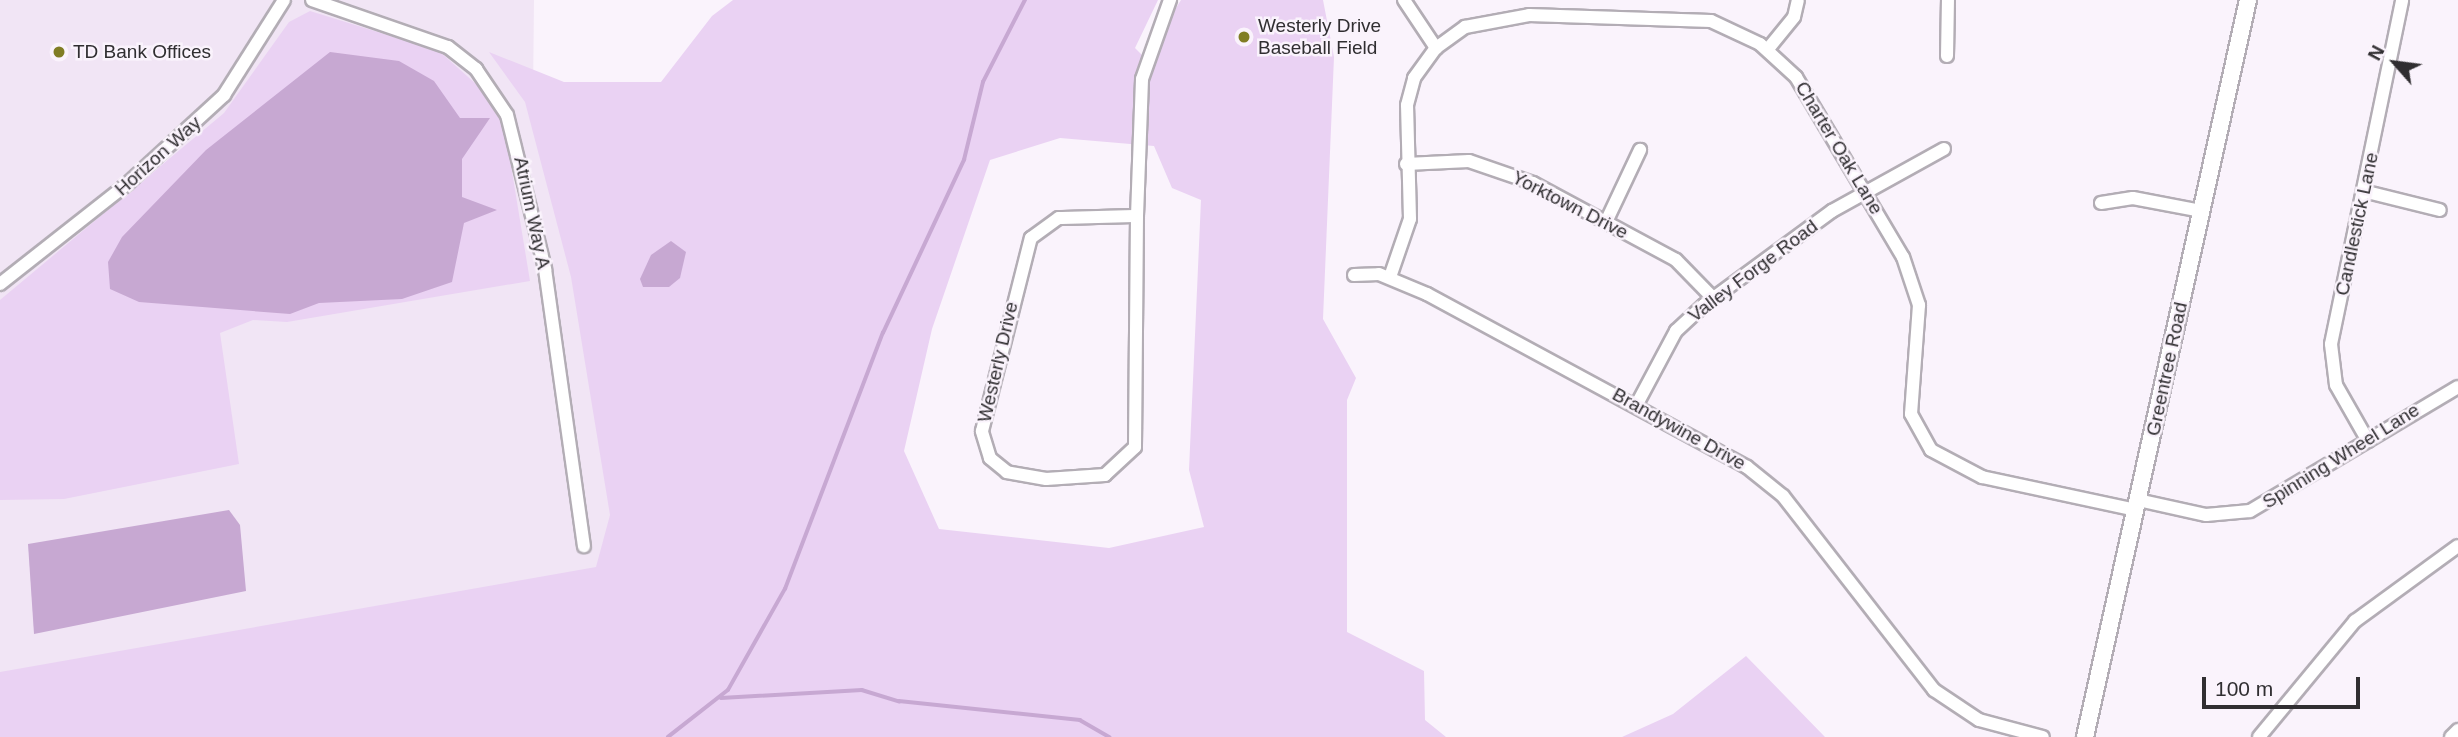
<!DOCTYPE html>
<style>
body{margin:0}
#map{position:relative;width:2458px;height:737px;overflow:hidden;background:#faf3fc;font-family:Helvetica,sans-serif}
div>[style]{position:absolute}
.built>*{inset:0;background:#f1e5f5}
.green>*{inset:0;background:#ead2f3}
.water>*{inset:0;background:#c7a8d2}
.stream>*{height:3.5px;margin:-1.75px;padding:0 1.75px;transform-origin:1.75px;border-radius:1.75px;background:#c7a8d2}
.roads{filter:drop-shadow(2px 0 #b3adb5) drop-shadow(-2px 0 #b3adb5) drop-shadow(0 2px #b3adb5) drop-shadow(0 -2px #b3adb5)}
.minor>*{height:12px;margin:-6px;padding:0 6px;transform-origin:6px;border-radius:6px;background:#fff}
.major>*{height:16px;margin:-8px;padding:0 8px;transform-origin:8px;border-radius:8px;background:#fff}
.dots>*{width:19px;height:19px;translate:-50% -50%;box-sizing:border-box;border:4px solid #faf3fc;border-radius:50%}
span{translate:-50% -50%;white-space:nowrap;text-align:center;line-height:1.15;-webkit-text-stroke:5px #faf3fc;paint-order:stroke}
.poi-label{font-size:19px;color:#302e31}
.left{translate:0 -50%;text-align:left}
.street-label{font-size:19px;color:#302e31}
.north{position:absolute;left:2360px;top:28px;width:70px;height:70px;-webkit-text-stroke:5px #faf3fc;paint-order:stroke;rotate:298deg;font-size:19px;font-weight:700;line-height:28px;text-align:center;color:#302e31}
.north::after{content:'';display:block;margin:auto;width:24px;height:32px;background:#302e31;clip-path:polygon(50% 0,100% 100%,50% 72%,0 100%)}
.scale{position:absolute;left:2202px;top:677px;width:158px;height:32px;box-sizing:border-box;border:4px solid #302e31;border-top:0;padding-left:9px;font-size:21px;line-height:24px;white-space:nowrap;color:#302e31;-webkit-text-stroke:5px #faf3fc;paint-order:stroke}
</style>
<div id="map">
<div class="built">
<div style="clip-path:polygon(0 0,534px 0,533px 95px,680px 547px,0 737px)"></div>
</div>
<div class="green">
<div style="clip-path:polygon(evenodd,733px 0,1158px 0,1135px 48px,1145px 58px,1181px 0,1323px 0,1334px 57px,1323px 319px,1356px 378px,1347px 400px,1347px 632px,1424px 671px,1425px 720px,1446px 737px,0 737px,0 672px,596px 567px,610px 515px,571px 277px,525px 102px,489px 52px,564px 82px,661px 82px,712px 16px,733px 0,1060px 138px,1154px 146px,1172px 188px,1201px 200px,1189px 470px,1204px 527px,1109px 548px,939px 529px,904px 451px,932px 329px,990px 160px,1060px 138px)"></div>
<div style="clip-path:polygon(310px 11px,439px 51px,486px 93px,505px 129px,530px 281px,287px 322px,253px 320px,220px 333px,239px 464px,64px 499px,0 500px,0 300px,224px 113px,289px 22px)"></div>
<div style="clip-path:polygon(1746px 656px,1825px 737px,1622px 737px,1673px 714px)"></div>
</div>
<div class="water">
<div style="clip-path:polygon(330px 52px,399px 61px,434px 81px,460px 118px,490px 118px,462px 159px,462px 197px,497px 210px,464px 223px,452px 282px,402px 299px,319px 303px,290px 314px,139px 302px,110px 289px,108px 262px,122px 237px,206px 150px)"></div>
<div style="clip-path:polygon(671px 241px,686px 252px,680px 278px,669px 287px,643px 287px,640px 279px,651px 255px)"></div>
<div style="clip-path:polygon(229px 510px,240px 525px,246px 591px,34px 634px,28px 544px)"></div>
</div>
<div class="stream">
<div style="left:721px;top:698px;width:141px;rotate:-3.2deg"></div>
<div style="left:862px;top:690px;width:39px;rotate:17deg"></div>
<div style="left:899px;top:701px;width:182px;rotate:6deg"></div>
<div style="left:1080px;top:720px;width:34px;rotate:30deg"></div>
<div style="left:668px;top:737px;width:76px;rotate:-38.1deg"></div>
<div style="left:728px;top:690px;width:116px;rotate:-60.6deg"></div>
<div style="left:785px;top:589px;width:274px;rotate:-69.1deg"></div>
<div style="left:883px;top:333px;width:191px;rotate:-64.9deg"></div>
<div style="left:964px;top:160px;width:80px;rotate:-76.3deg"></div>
<div style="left:983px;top:82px;width:92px;rotate:-62.9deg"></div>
</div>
<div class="roads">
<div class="minor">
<div style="left:312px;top:0;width:144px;rotate:19.1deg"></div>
<div style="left:448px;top:47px;width:36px;rotate:38deg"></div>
<div style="left:476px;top:69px;width:55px;rotate:56deg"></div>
<div style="left:507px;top:115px;width:159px;rotate:76.1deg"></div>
<div style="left:545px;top:269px;width:280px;rotate:82deg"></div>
<div style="left:1404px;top:0;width:58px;rotate:56.3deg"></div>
<div style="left:1768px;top:49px;width:41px;rotate:-50.9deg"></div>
<div style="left:1794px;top:17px;width:17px;rotate:-77deg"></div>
<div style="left:1947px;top:56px;width:56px;rotate:-89deg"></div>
<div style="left:1406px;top:164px;width:63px;rotate:-2.7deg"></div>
<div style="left:1469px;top:161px;width:68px;rotate:19deg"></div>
<div style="left:1533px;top:183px;width:162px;rotate:28.3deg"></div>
<div style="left:1676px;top:260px;width:53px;rotate:45.8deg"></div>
<div style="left:2363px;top:191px;width:79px;rotate:13.9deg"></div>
<div style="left:2101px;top:203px;width:32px;rotate:-9deg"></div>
<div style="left:2133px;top:198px;width:69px;rotate:10.8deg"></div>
<div style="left:1137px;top:216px;width:231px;rotate:90.5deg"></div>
<div style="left:1135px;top:447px;width:41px;rotate:137deg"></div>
<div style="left:1105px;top:475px;width:59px;rotate:176.1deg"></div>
<div style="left:1046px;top:479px;width:40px;rotate:-170deg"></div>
<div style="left:1007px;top:472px;width:22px;rotate:-141deg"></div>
<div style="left:990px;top:458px;width:28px;rotate:-107deg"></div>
<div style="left:982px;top:431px;width:199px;rotate:-75.8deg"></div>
<div style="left:1031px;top:238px;width:34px;rotate:-36deg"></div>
<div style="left:1059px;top:218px;width:78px;rotate:-1.5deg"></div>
<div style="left:1137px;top:216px;width:137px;rotate:-87.9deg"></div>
<div style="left:1142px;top:79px;width:84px;rotate:-70.5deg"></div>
<div style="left:1606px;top:222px;width:80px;rotate:-64.7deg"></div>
<div style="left:1354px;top:275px;width:25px;rotate:-2deg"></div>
<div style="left:1379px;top:274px;width:52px;rotate:22.6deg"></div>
<div style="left:1427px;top:294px;width:364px;rotate:28.4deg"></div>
<div style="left:1747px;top:467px;width:46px;rotate:38.9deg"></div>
<div style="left:1783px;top:496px;width:246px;rotate:52.1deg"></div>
<div style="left:1934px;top:690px;width:54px;rotate:33.7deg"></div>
<div style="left:1979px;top:720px;width:66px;rotate:14.9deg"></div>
<div style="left:1390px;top:277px;width:61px;rotate:-71deg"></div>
<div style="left:1410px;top:219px;width:114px;rotate:-91.5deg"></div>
<div style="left:1407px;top:105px;width:28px;rotate:-75deg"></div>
<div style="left:1414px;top:78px;width:37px;rotate:-54deg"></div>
<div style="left:1436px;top:48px;width:36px;rotate:-36deg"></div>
<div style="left:1465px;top:27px;width:65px;rotate:-10.6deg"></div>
<div style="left:1529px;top:15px;width:182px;rotate:1.9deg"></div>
<div style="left:1711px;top:21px;width:54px;rotate:25.1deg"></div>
<div style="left:1760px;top:44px;width:49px;rotate:42.5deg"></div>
<div style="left:1796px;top:77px;width:209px;rotate:59.3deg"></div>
<div style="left:1903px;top:257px;width:51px;rotate:71.6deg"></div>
<div style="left:1919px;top:305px;width:109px;rotate:94.2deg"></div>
<div style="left:1911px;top:414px;width:41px;rotate:60.9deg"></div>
<div style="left:1931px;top:450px;width:58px;rotate:27.9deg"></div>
<div style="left:1982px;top:477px;width:157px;rotate:12.1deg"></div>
<div style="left:0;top:284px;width:162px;rotate:-38.2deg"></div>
<div style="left:127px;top:184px;width:132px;rotate:-42.5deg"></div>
<div style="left:224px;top:95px;width:112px;rotate:-57.7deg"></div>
<div style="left:1637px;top:404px;width:83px;rotate:-61.9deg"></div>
<div style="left:1676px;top:331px;width:38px;rotate:-43deg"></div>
<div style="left:1704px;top:305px;width:159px;rotate:-36.3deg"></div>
<div style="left:1832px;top:211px;width:128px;rotate:-29deg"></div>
<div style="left:2368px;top:441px;width:64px;rotate:-119.7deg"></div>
<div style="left:2336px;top:385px;width:41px;rotate:-97deg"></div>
<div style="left:2331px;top:344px;width:351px;rotate:-78.3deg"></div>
<div style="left:2138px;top:500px;width:70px;rotate:12.4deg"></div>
<div style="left:2206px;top:515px;width:44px;rotate:-5.2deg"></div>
<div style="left:2250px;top:511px;width:242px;rotate:-30.8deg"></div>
<div style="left:2259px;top:737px;width:151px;rotate:-50.4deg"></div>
<div style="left:2355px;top:621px;width:127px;rotate:-36.1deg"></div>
<div style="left:2451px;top:737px;width:10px;rotate:-45deg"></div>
</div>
<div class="major">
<div style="left:2085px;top:737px;width:755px;rotate:-77.53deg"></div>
</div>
</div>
<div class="dots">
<div style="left:1244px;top:37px;background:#807d24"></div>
<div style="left:59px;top:52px;background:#807d24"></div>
</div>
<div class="poi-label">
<span class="left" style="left:1258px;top:37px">Westerly Drive<br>Baseball Field</span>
<span class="left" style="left:73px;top:52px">TD Bank Offices</span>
</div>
<div class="street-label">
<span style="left:1839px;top:148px;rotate:59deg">Charter Oak Lane</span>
<span style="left:158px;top:156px;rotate:-42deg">Horizon Way</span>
<span style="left:1570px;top:205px;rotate:27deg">Yorktown Drive</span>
<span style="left:532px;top:213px;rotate:78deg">Atrium Way A</span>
<span style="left:2357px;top:224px;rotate:-78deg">Candlestick Lane</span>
<span style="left:1753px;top:271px;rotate:-37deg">Valley Forge Road</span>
<span style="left:998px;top:362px;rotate:-77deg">Westerly Drive</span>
<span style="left:2167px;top:369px;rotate:-78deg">Greentree Road</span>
<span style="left:1679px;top:429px;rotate:29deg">Brandywine Drive</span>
<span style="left:2341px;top:456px;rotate:-32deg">Spinning Wheel Lane</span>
</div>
<div class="north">N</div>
<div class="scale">100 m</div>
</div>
